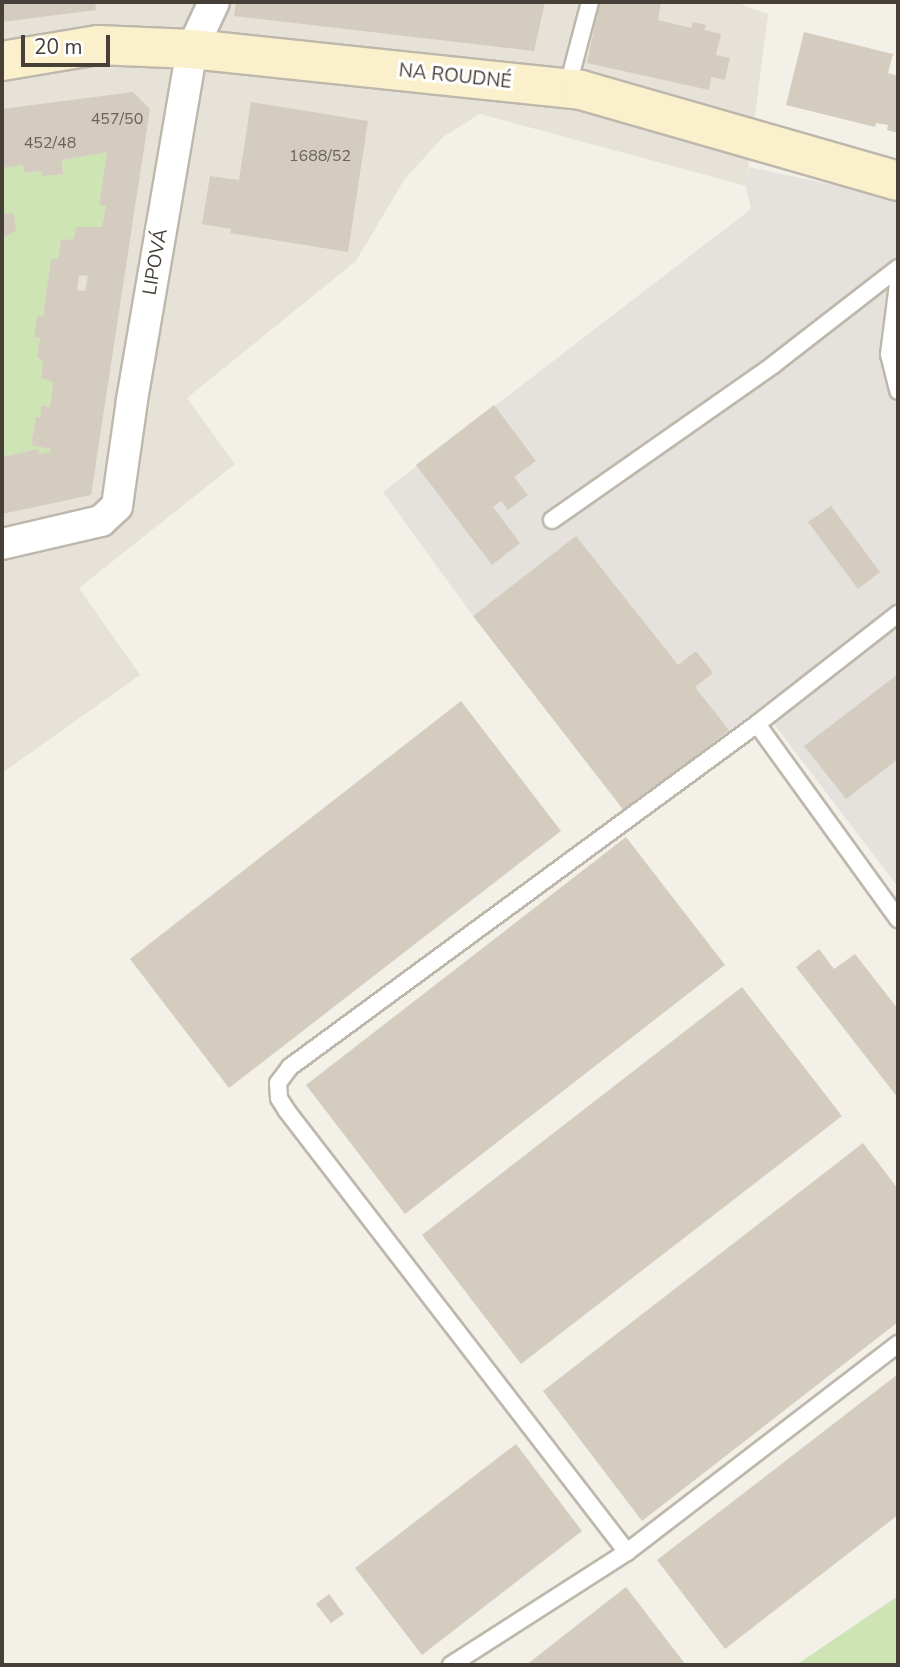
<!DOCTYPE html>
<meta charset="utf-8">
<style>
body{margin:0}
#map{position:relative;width:900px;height:1667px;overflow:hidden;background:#f3f0e8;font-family:"Nunito Sans",sans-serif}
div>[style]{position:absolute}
.residential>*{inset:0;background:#e6e2d7}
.industrial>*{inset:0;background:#e5e2dd}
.green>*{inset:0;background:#cee4b5}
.building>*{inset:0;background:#d4ccbf}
.roads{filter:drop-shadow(2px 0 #beb8ac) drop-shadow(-2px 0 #beb8ac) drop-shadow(0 2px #beb8ac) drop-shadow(0 -2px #beb8ac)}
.lane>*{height:16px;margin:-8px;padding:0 8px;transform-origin:8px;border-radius:8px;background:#fff}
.street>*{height:30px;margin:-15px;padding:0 15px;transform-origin:15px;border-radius:15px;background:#fff}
.secondary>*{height:38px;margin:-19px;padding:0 19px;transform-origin:19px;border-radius:19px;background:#faf0cb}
span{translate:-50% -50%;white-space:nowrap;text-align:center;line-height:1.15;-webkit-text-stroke:6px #fff;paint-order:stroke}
.number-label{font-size:16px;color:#6a635a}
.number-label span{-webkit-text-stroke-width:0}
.street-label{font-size:19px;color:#464038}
.frame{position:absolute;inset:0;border:4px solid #464038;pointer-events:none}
.scale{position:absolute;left:21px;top:35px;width:89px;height:32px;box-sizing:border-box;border:4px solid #464038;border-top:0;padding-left:9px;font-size:21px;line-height:24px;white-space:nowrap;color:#464038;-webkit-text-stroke:5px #fff;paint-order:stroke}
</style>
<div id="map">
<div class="residential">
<div style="clip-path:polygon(2px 2px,735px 2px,768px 14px,746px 186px,480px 114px,443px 137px,404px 180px,356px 261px,187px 398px,235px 464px,79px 588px,140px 675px,2px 773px)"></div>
</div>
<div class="industrial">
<div style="clip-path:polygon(749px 167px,898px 199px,898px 887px,761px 707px,700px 753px,548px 558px,473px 616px,383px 492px,751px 209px,746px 186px)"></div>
</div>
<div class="green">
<div style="clip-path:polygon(107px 152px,99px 204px,106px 206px,102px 227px,77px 227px,74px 239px,61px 240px,58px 259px,51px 259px,43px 317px,37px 317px,34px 337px,40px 338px,37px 357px,43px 361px,41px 377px,53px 382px,50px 407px,43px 406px,40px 417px,36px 417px,31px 444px,51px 449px,50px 452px,40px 454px,38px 449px,2px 457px,2px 168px,23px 165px,24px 173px,41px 171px,42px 176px,63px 174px,62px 160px)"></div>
<div style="clip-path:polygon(898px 1596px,898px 1665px,796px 1665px)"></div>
</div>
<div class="building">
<div style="clip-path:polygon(2px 2px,95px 2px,96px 10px,2px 22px)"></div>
<div style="clip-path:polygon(236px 2px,545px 2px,534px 51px,234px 16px)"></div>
<div style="clip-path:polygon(600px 2px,661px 3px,658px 20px,691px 28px,693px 22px,706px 25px,704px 30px,721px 34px,716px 55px,730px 58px,725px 80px,711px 77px,709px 90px,587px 63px)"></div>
<div style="clip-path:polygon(804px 32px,893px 54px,888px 73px,898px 76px,898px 133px,887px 130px,888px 125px,876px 123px,875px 127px,786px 105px)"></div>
<div style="clip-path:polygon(evenodd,133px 92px,150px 109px,91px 495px,2px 514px,2px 457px,38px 449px,40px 454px,50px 452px,51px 449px,31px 445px,36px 417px,40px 417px,42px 406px,50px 407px,53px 382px,41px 378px,43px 361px,37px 357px,40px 338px,34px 337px,37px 316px,43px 317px,51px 259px,58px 259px,61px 240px,74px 239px,76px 227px,102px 227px,106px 206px,99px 205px,107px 152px,62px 160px,63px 174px,42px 176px,41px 171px,24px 173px,23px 165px,2px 168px,2px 109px,133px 92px,79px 275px,88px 276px,85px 291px,77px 290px,79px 275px)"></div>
<div style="clip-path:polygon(251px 102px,368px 121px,348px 252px,230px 233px,231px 229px,202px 224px,210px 176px,239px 180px)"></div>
<div style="clip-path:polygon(14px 213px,16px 231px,2px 238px,2px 214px)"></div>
<div style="clip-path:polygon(494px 405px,536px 461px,514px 477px,528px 495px,508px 510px,501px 501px,493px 507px,520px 543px,492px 565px,416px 465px)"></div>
<div style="clip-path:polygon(831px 506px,880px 572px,858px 589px,808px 522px)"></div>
<div style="clip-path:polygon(576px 536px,678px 665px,696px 651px,713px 673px,695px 687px,729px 730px,625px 812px,473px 616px)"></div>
<div style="clip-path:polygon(898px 674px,898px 759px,846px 799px,804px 746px)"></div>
<div style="clip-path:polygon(461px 701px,561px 831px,229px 1088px,130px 959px)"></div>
<div style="clip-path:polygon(626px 837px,725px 965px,405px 1214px,306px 1085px)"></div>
<div style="clip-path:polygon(819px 949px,834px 969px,855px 954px,898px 1009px,898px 1098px,796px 967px)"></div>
<div style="clip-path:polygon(742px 987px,842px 1116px,521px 1364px,422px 1235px)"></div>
<div style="clip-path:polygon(863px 1143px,898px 1189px,898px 1322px,642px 1521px,543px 1391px)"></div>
<div style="clip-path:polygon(898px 1374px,898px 1515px,725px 1649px,657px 1560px)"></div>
<div style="clip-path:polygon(516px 1444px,582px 1531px,422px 1655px,355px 1568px)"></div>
<div style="clip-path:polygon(626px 1587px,686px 1665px,526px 1665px)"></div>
<div style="clip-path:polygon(329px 1594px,344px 1614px,331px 1623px,316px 1604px)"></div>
</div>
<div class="roads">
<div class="lane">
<div style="left:567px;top:89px;width:90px;rotate:-75.2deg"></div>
<div style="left:898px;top:284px;width:71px;rotate:97.3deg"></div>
<div style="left:889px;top:354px;width:38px;rotate:76deg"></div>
<div style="left:552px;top:520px;width:270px;rotate:-35deg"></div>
<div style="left:773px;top:365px;width:158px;rotate:-37.8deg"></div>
<div style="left:757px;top:724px;width:241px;rotate:54.1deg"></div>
<div style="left:627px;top:1552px;width:342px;rotate:-37.5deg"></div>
<div style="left:451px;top:1665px;width:209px;rotate:-32.7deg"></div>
<div style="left:627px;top:1552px;width:557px;rotate:-127.63deg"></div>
<div style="left:287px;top:1111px;width:15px;rotate:-122deg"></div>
<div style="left:279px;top:1098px;width:15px;rotate:-94deg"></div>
<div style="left:278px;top:1083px;width:20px;rotate:-53deg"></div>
<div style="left:290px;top:1067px;width:579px;rotate:-36.3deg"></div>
<div style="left:757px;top:724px;width:179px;rotate:-38deg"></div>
</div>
<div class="street">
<div style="left:2px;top:544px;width:102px;rotate:-13.1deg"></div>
<div style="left:101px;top:521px;width:22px;rotate:-43deg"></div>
<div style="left:117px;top:506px;width:107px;rotate:-81.9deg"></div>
<div style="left:132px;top:400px;width:356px;rotate:-80.3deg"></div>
<div style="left:192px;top:49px;width:52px;rotate:-64.9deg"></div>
</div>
<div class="secondary">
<div style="left:2px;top:61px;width:97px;rotate:-9.5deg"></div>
<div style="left:98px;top:45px;width:94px;rotate:2.4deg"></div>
<div style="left:192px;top:49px;width:391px;rotate:6deg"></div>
<div style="left:581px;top:90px;width:330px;rotate:16deg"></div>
</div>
</div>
<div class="number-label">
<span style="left:117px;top:119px">457/50</span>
<span style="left:50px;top:143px">452/48</span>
<span style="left:320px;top:156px">1688/52</span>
</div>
<div class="street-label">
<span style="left:455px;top:77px;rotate:6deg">NA ROUDNÉ</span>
<span style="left:156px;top:262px;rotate:-80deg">LIPOVÁ</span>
</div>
<div class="frame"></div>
<div class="scale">20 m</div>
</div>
